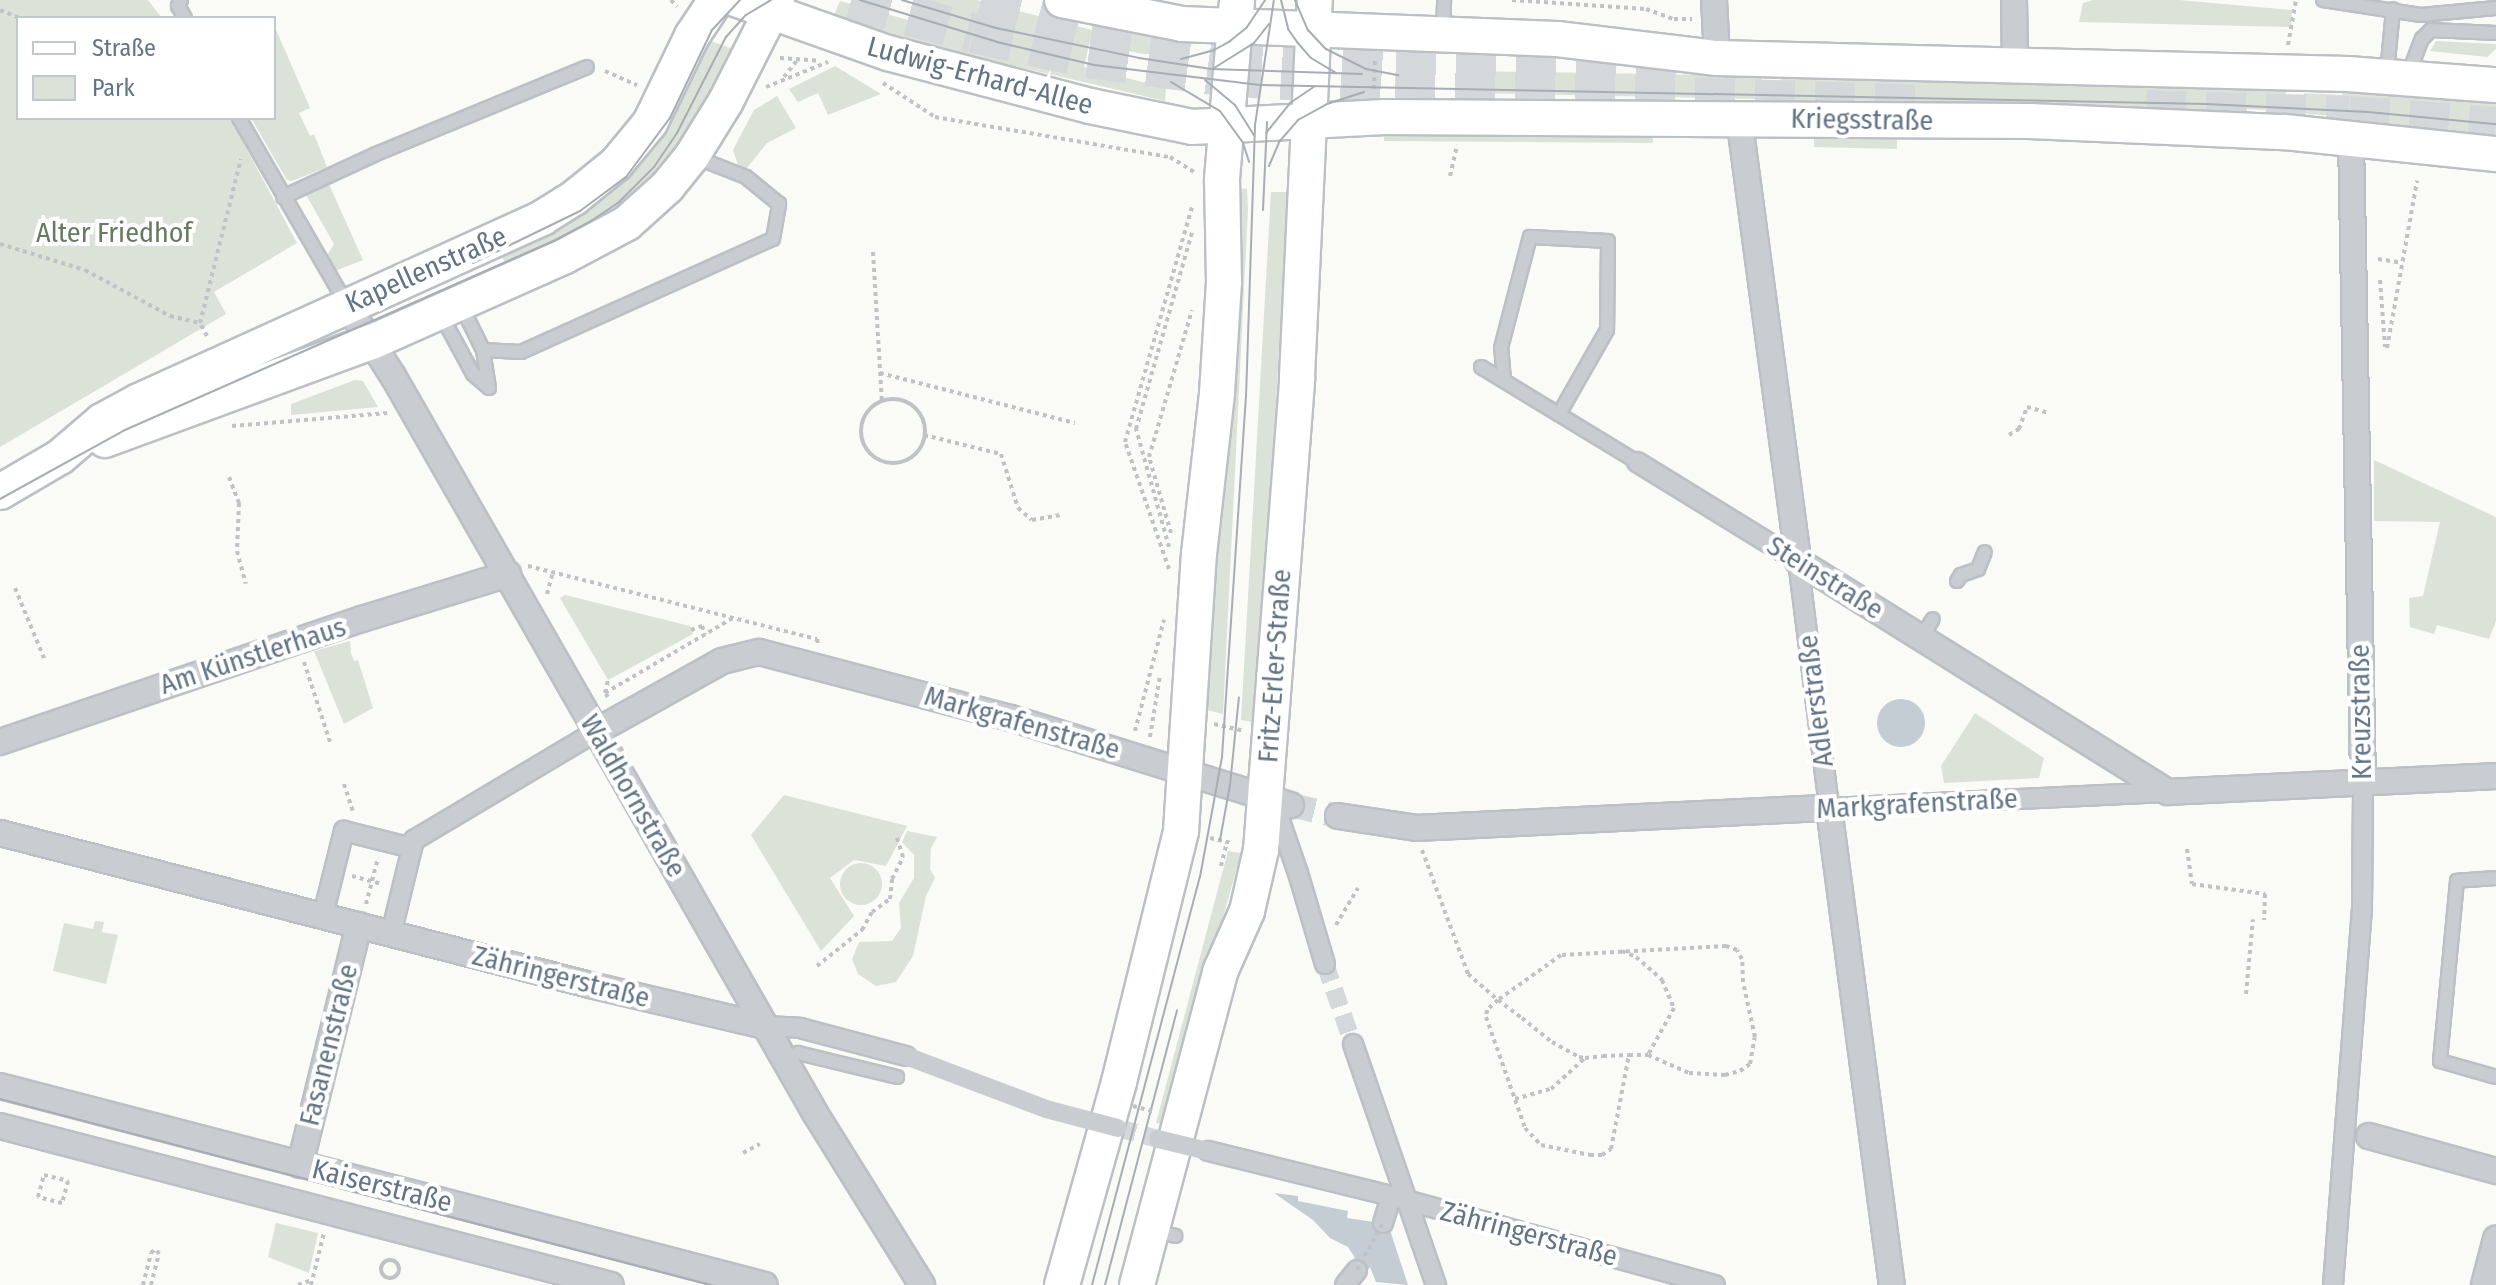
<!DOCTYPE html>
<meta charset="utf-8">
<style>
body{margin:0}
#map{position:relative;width:2496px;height:1285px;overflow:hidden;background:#fafaf7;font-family:"Fira Sans Condensed",sans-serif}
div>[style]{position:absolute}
.green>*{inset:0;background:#dbe2d8}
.round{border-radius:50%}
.water>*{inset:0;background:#c3cdd3}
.pedestrian-tunnel>*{height:18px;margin-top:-9px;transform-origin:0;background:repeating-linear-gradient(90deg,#d4d8da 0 18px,transparent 0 27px)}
.minor-tunnel>*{height:24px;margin-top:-12px;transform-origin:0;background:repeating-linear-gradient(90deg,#d4d8da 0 24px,transparent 0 36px)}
.primary-tunnel>*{height:40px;margin-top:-20px;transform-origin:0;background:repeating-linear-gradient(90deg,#d4d8da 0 40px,transparent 0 60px)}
.path>*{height:4px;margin-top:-2px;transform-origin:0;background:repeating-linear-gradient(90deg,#c0c3c5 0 4px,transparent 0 8px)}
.path>.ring{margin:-2px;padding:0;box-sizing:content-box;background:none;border:4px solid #c0c3c5;border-radius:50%}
.roads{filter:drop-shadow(2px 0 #bbc0c5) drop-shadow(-2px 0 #bbc0c5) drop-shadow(0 2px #bbc0c5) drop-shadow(0 -2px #bbc0c5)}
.service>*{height:12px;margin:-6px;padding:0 6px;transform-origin:6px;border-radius:6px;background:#c9cdd1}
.pedestrian>*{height:18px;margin:-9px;padding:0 9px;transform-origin:9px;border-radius:9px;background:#c9cdd1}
.minor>*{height:24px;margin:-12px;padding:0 12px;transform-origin:12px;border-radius:12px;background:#c9cdd1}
.secondary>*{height:34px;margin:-17px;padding:0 17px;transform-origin:17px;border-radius:17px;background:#fff}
.tram>*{height:2px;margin:-1px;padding:0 1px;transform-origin:1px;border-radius:1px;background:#a7adb4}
.path-bridge>*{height:4px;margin-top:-2px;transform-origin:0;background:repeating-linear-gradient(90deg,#c0c3c5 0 4px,transparent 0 8px)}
.pedestrian-bridge>*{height:18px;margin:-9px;padding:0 9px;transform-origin:9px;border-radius:9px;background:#c9cdd1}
span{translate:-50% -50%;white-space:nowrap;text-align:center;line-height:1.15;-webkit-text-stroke:8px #fff;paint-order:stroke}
.street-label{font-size:28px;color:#627485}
.park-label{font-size:28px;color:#667b61}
.legend{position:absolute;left:16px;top:16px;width:260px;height:104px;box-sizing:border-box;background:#fff;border:2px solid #c0c7ce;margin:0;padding:10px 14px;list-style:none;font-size:24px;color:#627485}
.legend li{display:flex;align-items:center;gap:16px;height:40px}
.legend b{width:40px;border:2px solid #c0c7ce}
</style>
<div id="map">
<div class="green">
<div style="clip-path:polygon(0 0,148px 0,161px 17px,166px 18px,18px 18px,18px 118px,230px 118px,297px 243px,214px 292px,226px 314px,0 447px)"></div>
<div style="clip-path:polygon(915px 0,977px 0,1100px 32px,1171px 35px,1170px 54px,1144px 54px,1089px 44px,1084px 67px,1166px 88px,1165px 101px,831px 23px,840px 1px,908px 20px)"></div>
<div style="clip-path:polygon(2093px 0,2179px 0,2292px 10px,2291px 27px,2079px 22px,2083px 3px)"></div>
<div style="clip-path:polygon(274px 25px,310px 108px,299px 113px,310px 136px,314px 134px,327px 167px,292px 181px,287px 180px,251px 118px,274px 118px)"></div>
<div style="clip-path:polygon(700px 37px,738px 51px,691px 136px,630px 207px,508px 269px,497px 245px,565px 213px)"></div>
<div style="clip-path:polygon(2436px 41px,2496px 44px,2496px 49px,2487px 57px,2430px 51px)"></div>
<div style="clip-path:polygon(835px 66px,881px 94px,828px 115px,818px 93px,798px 102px,789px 89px)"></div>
<div style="clip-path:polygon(1475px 71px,1762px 76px,1761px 99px,1474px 93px)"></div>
<div style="clip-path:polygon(1819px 76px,2268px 77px,2268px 89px,2286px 90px,2285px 111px,2247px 109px,2247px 112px,2285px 114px,2284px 125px,1797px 111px,1797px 101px,1780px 100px,1781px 78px,1818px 79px)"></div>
<div style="clip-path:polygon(2305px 89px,2496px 92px,2496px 147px,2357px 131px,2358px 117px,2303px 114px,2304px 93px,2342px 95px,2342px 92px)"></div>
<div style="clip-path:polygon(777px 96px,796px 128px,767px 143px,746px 169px,738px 165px,733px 150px,754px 110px)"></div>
<div style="clip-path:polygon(1814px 135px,1897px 137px,1897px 149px,1814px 147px)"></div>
<div style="clip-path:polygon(1384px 136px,1653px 138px,1653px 143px,1384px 141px)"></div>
<div style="clip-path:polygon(328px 182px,363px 260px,335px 271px,326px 257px,334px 244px,305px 193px)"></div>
<div style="clip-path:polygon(1233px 188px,1247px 189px,1248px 209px,1223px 714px,1207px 710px)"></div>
<div style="clip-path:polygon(1271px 192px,1288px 192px,1258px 723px,1241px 720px)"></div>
<div style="clip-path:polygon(355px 380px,363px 381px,378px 407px,291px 415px,291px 404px)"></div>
<div style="clip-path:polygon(2374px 460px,2496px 517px,2496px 621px,2489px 639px,2437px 625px,2434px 634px,2410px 627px,2409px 598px,2423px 596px,2440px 522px,2374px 521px)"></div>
<div style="clip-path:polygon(565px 595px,690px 626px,693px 634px,608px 680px,560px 598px)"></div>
<div style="clip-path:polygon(350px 641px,351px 653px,354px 661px,358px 660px,373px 708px,344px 724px,314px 651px)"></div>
<div style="clip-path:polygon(1975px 713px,2044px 758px,2039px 778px,1944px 783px,1941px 766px)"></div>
<div style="clip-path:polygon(784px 795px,907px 826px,886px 866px,854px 860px,830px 878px,854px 916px,821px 951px,751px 835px)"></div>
<div style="clip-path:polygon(907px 831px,937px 837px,931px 848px,930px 869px,935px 878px,926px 896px,913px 956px,896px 982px,876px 986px,858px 974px,852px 959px,859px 942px,892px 941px,901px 928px,899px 903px,914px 878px,914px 855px,902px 842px)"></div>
<div style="clip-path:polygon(1228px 851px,1241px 853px,1208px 971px,1172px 1127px,1156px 1123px)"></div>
<div class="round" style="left:840px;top:863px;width:42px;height:42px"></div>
<div style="clip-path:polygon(95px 921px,104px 922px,102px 932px,118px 935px,106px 984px,53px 971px,64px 923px,93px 929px)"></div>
<div style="clip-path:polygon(276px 1223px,318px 1233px,309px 1273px,268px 1257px)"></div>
</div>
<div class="water">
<div class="round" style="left:1877px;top:699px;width:48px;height:48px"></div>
<div style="clip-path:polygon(1274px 1193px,1298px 1196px,1298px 1201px,1348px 1211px,1347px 1218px,1388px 1224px,1408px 1285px,1376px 1282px,1370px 1267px,1365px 1275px,1347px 1264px,1355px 1258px,1348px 1247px,1330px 1238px,1313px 1220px)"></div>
</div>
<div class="pedestrian-tunnel">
<div style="left:1325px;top:964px;width:85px;rotate:70.7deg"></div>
<div style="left:1118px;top:1128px;width:41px;rotate:15.4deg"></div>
</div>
<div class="minor-tunnel">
<div style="left:1291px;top:805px;width:48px;rotate:13.2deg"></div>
</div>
<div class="primary-tunnel">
<div style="left:851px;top:0;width:126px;rotate:15.1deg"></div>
<div style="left:973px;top:33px;width:118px;rotate:12.3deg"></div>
<div style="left:1088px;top:58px;width:134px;rotate:7.7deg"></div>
<div style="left:1221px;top:76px;width:174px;rotate:3.6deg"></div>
<div style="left:1395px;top:87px;width:527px;rotate:1.96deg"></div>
<div style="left:981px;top:0;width:115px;rotate:14.6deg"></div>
<div style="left:1092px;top:29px;width:132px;rotate:7.8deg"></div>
<div style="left:1223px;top:47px;width:173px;rotate:3.6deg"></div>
<div style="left:1396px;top:58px;width:289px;rotate:1.8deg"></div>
<div style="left:2146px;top:110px;width:203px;rotate:1.7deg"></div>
<div style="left:2349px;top:116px;width:147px;rotate:4.3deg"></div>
</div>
<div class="path">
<div style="left:671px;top:0;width:9px;rotate:49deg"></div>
<div style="left:1512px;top:0;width:134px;rotate:3.8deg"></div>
<div style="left:1646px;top:9px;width:30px;rotate:20deg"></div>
<div style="left:1674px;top:19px;width:18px"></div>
<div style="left:0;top:10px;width:22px;rotate:22deg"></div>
<div style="left:2288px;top:45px;width:46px;rotate:-79.9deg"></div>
<div style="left:780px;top:58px;width:39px;rotate:4deg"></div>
<div style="left:605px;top:71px;width:35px;rotate:24deg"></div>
<div style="left:784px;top:77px;width:23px;rotate:-52deg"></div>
<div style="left:883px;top:83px;width:62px;rotate:33.2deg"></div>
<div style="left:935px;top:117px;width:238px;rotate:9.7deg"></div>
<div style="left:1170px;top:157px;width:31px;rotate:32deg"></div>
<div style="left:766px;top:87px;width:67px;rotate:-22deg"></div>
<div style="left:1374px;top:89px;width:31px;rotate:-88deg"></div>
<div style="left:1450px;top:176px;width:32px;rotate:-77deg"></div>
<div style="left:0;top:244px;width:89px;rotate:17deg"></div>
<div style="left:85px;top:270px;width:97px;rotate:28.4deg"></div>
<div style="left:170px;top:316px;width:31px;rotate:13deg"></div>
<div style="left:873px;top:252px;width:150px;rotate:86.6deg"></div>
<div style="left:2378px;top:259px;width:24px;rotate:9deg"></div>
<div style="left:2380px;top:280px;width:67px;rotate:85.7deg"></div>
<div style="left:207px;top:336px;width:15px;rotate:-118deg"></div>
<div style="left:200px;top:323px;width:169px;rotate:-76deg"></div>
<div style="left:2387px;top:348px;width:170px;rotate:-79.8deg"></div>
<div style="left:880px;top:373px;width:201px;rotate:14.4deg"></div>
<div class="ring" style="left:861px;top:399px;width:60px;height:60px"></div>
<div style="left:232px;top:426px;width:156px;rotate:-4.8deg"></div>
<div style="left:924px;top:435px;width:79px;rotate:13.9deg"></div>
<div style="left:1001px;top:454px;width:57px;rotate:72.5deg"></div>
<div style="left:1018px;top:508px;width:18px;rotate:41deg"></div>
<div style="left:1032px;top:520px;width:29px;rotate:-10deg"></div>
<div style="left:2009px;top:435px;width:12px;rotate:-31deg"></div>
<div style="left:2019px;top:429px;width:23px;rotate:-70deg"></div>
<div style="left:2027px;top:407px;width:23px;rotate:15deg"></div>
<div style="left:229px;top:477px;width:28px;rotate:69deg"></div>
<div style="left:239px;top:503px;width:48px;rotate:92.4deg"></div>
<div style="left:237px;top:551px;width:34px;rotate:75deg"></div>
<div style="left:1171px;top:533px;width:79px;rotate:-106.1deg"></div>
<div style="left:1149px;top:457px;width:153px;rotate:-73.7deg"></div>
<div style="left:1169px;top:547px;width:123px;rotate:-105.6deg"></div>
<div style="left:1136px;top:429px;width:205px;rotate:-74.1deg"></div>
<div style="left:528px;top:566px;width:298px;rotate:14.2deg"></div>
<div style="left:817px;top:639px;width:5px;rotate:79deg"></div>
<div style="left:1169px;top:569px;width:134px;rotate:-109.1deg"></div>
<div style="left:1125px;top:442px;width:244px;rotate:-74.1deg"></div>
<div style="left:15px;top:588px;width:76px;rotate:67.5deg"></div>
<div style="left:547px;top:594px;width:24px;rotate:-75deg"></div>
<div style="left:691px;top:630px;width:12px;rotate:-20deg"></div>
<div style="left:702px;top:626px;width:9px;rotate:69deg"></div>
<div style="left:304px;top:662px;width:84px;rotate:72deg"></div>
<div style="left:605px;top:693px;width:13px;rotate:-77deg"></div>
<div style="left:608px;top:697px;width:5px;rotate:-127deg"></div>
<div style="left:605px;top:693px;width:148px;rotate:-30.4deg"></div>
<div style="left:1214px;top:724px;width:28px;rotate:13deg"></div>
<div style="left:1135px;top:731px;width:115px;rotate:-75.4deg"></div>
<div style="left:1150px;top:737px;width:63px;rotate:-80.8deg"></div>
<div style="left:344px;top:784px;width:29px;rotate:72deg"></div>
<div style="left:1210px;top:838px;width:23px;rotate:13deg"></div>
<div style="left:2187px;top:849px;width:35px;rotate:82deg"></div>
<div style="left:2192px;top:884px;width:74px;rotate:7.8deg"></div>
<div style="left:2265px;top:894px;width:26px;rotate:92deg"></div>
<div style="left:1422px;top:850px;width:132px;rotate:69.6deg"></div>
<div style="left:1468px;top:974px;width:40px;rotate:41deg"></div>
<div style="left:1498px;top:1000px;width:30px;rotate:37deg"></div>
<div style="left:1522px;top:1018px;width:38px;rotate:39deg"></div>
<div style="left:1552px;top:1042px;width:31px;rotate:29deg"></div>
<div style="left:1579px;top:1057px;width:6px;rotate:9deg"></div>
<div style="left:1585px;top:1058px;width:18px;rotate:-6deg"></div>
<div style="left:1603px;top:1056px;width:26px;rotate:-2deg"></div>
<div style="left:1629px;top:1055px;width:19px"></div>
<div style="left:1648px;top:1055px;width:45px;rotate:23.7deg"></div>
<div style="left:1689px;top:1073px;width:36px;rotate:3deg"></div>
<div style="left:1725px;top:1075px;width:16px;rotate:-15deg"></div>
<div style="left:1740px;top:1071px;width:12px;rotate:-35deg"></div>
<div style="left:1750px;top:1064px;width:27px;rotate:-80deg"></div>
<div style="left:1755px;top:1037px;width:56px;rotate:-102.3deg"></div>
<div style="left:1743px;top:982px;width:23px;rotate:-92deg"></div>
<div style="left:1742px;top:959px;width:10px;rotate:-119deg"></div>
<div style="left:1737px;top:950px;width:12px;rotate:-160deg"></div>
<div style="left:1726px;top:946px;width:165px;rotate:176.9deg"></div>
<div style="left:1561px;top:955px;width:77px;rotate:144.5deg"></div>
<div style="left:1498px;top:1000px;width:15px;rotate:138deg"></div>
<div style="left:1487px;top:1010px;width:7px;rotate:98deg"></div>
<div style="left:1486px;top:1017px;width:118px;rotate:70.6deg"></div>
<div style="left:1525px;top:1128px;width:23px;rotate:47deg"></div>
<div style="left:1541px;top:1145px;width:50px;rotate:11.5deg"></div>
<div style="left:1590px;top:1155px;width:12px"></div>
<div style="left:1602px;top:1155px;width:11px;rotate:-34deg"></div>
<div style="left:1611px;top:1149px;width:96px;rotate:-79.2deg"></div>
<div style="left:1221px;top:866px;width:25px;rotate:-76deg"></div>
<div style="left:352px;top:876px;width:31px;rotate:15deg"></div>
<div style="left:366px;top:904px;width:48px;rotate:-75.4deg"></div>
<div style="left:1336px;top:925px;width:43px;rotate:-59.3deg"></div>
<div style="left:1622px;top:951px;width:15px;rotate:23deg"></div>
<div style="left:1636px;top:957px;width:35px;rotate:41deg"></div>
<div style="left:1662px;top:980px;width:30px;rotate:67deg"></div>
<div style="left:1674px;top:1008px;width:54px;rotate:119deg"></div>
<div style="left:817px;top:966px;width:58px;rotate:-38.7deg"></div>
<div style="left:862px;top:930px;width:21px;rotate:-61deg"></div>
<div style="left:872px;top:912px;width:22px;rotate:-36deg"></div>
<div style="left:890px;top:899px;width:20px;rotate:-84deg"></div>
<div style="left:892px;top:879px;width:25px;rotate:-63deg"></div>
<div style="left:903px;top:857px;width:24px;rotate:-107deg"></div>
<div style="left:2246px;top:994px;width:75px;rotate:-84.7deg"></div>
<div style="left:1515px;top:1099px;width:37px;rotate:-16deg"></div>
<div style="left:1551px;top:1089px;width:46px;rotate:-42.4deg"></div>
<div style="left:743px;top:1153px;width:19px;rotate:-28deg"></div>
<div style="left:44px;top:1175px;width:25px;rotate:14deg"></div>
<div style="left:68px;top:1181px;width:23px;rotate:105deg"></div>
<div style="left:62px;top:1203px;width:25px;rotate:-166deg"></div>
<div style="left:38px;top:1197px;width:23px;rotate:-75deg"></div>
<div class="ring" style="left:381px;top:1260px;width:14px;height:14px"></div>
<div style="left:143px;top:1285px;width:33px;rotate:-76deg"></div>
<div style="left:151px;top:1253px;width:7px;rotate:-45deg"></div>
<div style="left:151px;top:1285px;width:32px;rotate:-76deg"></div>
<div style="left:159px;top:1254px;width:6px;rotate:-121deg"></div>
<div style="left:298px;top:1285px;width:15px;rotate:-20deg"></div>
<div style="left:311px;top:1285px;width:54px;rotate:-76deg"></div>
</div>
<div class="roads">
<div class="service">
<div style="left:181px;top:0;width:7px;rotate:117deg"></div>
<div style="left:178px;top:6px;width:14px;rotate:60deg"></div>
<div style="left:2323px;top:0;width:99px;rotate:8.7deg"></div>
<div style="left:2421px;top:15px;width:75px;rotate:-5.3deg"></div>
<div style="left:1443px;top:33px;width:33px;rotate:-88deg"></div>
<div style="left:2387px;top:73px;width:64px;rotate:-84.6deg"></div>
<div style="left:2408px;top:75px;width:39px;rotate:-69deg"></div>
<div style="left:2422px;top:39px;width:13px;rotate:-45deg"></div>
<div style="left:2431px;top:30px;width:65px;rotate:2.6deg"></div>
<div style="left:239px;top:118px;width:216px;rotate:60deg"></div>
<div style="left:283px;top:197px;width:102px;rotate:-24.8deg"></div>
<div style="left:376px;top:154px;width:228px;rotate:-22.4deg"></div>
<div style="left:441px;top:315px;width:67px;rotate:61.5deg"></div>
<div style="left:473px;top:374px;width:21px;rotate:41deg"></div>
<div style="left:489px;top:388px;width:38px;rotate:-99deg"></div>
<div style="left:483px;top:350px;width:50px;rotate:-116.1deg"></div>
<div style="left:483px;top:350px;width:38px;rotate:3deg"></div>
<div style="left:521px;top:352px;width:276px;rotate:-24.2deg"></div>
<div style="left:773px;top:239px;width:36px;rotate:-80deg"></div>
<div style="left:779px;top:204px;width:43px;rotate:-140.7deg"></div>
<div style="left:746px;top:177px;width:55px;rotate:-158.6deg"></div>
<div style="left:1481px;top:367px;width:183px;rotate:31.3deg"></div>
<div style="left:1504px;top:380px;width:32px;rotate:-95deg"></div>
<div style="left:1501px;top:348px;width:115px;rotate:-75.4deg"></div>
<div style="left:1530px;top:237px;width:78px;rotate:2.9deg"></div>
<div style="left:1608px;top:241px;width:89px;rotate:90.6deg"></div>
<div style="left:1607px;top:330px;width:97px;rotate:119.7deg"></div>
<div style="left:1957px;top:581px;width:7px;rotate:-56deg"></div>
<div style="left:1961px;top:575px;width:18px;rotate:-19deg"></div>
<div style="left:1978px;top:569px;width:18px;rotate:-68deg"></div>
<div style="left:1921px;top:638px;width:22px;rotate:-58deg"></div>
<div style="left:2496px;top:878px;width:39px;rotate:176deg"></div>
<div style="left:2457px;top:881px;width:181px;rotate:95.4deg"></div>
<div style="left:2440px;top:1061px;width:58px;rotate:15.9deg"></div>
<div style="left:784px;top:1060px;width:16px;rotate:-27deg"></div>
<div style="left:798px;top:1053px;width:102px;rotate:13.6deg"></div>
<div style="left:1154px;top:1231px;width:22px;rotate:13deg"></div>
</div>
<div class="pedestrian">
<div style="left:1637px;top:462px;width:189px;rotate:31.6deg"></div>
<div style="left:1798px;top:561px;width:249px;rotate:82.8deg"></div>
<div style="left:1829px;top:808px;width:339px;rotate:-2.7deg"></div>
<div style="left:1268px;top:800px;width:24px;rotate:60deg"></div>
<div style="left:1280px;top:821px;width:55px;rotate:70.9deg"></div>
<div style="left:1298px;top:873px;width:95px;rotate:73.5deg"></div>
<div style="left:323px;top:915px;width:87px;rotate:-76deg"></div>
<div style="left:344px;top:831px;width:70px;rotate:14deg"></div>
<div style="left:391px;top:934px;width:97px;rotate:-76.3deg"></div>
<div style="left:414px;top:840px;width:211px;rotate:-30.8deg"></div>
<div style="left:765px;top:1026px;width:35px;rotate:3deg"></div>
<div style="left:800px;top:1028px;width:110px;rotate:14.8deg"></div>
<div style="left:1353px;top:1044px;width:255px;rotate:71deg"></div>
<div style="left:1208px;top:1151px;width:188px;rotate:13.8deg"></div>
<div style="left:1391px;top:1196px;width:336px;rotate:15.4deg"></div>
<div style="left:1383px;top:1223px;width:28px;rotate:-73deg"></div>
<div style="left:1345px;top:1285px;width:19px;rotate:-51deg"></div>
<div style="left:2333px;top:1285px;width:379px;rotate:-85.6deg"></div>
<div style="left:2362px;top:907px;width:125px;rotate:-89.5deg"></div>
</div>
<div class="minor">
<div style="left:1714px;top:0;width:58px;rotate:87deg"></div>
<div style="left:2014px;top:0;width:67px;rotate:89.1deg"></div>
<div style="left:1739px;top:117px;width:448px;rotate:82.4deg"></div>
<div style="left:1798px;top:561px;width:436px;rotate:32deg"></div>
<div style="left:2168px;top:792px;width:328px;rotate:-2.8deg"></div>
<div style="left:2351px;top:137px;width:645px;rotate:88.93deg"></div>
<div style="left:347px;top:305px;width:85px;rotate:57.1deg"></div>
<div style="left:393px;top:376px;width:849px;rotate:60.2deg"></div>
<div style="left:815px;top:1113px;width:203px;rotate:58.1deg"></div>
<div style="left:595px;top:732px;width:145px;rotate:-29.2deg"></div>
<div style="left:722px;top:661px;width:38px;rotate:-14deg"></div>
<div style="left:759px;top:652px;width:260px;rotate:14.7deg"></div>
<div style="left:1011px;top:718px;width:293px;rotate:17.3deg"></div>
<div style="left:0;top:742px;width:382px;rotate:-18.8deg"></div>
<div style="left:362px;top:619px;width:153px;rotate:-17.1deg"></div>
<div style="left:1338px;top:816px;width:79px;rotate:8.7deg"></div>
<div style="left:1416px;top:828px;width:413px;rotate:-2.8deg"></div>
<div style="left:1829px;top:808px;width:481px;rotate:82.5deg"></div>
<div style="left:0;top:833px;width:609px;rotate:14.45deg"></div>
<div style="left:590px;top:985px;width:180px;rotate:13.2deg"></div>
<div style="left:0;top:1086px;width:790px;rotate:14.58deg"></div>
<div style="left:0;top:1126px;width:631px;rotate:14.59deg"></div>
<div style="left:2369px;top:1136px;width:132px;rotate:15.4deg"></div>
<div style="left:300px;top:1165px;width:247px;rotate:-76.2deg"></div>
<div style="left:2484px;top:1285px;width:48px;rotate:-75.4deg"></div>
</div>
<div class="secondary">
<div style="left:738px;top:0;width:159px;rotate:19.5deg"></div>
<div style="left:888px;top:53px;width:209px;rotate:14.7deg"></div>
<div style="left:1090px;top:106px;width:104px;rotate:11.6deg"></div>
<div style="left:1192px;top:127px;width:193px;rotate:-3deg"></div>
<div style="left:1385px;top:117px;width:644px;rotate:0.36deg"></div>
<div style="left:2029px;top:121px;width:256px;rotate:2.5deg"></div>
<div style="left:2285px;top:132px;width:212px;rotate:6deg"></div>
<div style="left:1062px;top:0;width:122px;rotate:11.3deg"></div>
<div style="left:1182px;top:24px;width:375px;rotate:2.3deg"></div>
<div style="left:1557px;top:39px;width:161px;rotate:6.8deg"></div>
<div style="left:1717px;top:58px;width:631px;rotate:1.45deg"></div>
<div style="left:2348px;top:74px;width:148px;rotate:4.3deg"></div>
<div style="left:105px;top:440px;width:284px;rotate:-20.2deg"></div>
<div style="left:372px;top:342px;width:211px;rotate:-24deg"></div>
<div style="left:565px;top:256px;width:70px;rotate:-28deg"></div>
<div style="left:627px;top:223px;width:54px;rotate:-42deg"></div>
<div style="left:667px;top:187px;width:40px;rotate:-51deg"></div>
<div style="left:692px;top:156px;width:65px;rotate:-58.3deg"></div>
<div style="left:726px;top:101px;width:113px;rotate:-63.2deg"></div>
<div style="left:0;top:492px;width:69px;rotate:-30.3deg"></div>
<div style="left:60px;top:457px;width:55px;rotate:-40.6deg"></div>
<div style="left:102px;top:421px;width:42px;rotate:-28.4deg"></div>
<div style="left:139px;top:401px;width:443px;rotate:-24.4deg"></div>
<div style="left:542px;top:218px;width:38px;rotate:-32deg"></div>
<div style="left:574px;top:198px;width:54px;rotate:-39deg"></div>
<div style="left:616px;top:164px;width:53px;rotate:-50.3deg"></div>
<div style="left:650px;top:123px;width:97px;rotate:-64.2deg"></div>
<div style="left:692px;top:36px;width:43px;rotate:-56.3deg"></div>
<div style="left:1062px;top:1285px;width:211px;rotate:-74.3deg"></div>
<div style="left:1119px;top:1082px;width:259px;rotate:-76.1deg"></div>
<div style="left:1181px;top:831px;width:278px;rotate:-86.3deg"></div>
<div style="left:1199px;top:554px;width:162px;rotate:-83.6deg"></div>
<div style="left:1217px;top:393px;width:111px;rotate:-86.4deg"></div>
<div style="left:1224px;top:282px;width:103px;rotate:-91.1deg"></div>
<div style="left:1222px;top:179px;width:180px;rotate:-85.2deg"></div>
<div style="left:1137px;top:1285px;width:324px;rotate:-75.1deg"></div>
<div style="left:1220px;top:972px;width:67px;rotate:-66.1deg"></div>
<div style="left:1247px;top:911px;width:63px;rotate:-77.1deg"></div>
<div style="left:1261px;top:850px;width:474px;rotate:-85.6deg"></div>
<div style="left:1297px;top:377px;width:377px;rotate:-87.3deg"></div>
</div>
</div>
<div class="tram">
<div style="left:860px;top:0;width:143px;rotate:17deg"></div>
<div style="left:997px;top:42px;width:100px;rotate:13.3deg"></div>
<div style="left:1094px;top:65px;width:167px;rotate:6.9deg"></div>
<div style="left:1260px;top:85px;width:946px;rotate:1.15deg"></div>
<div style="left:2206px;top:104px;width:162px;rotate:2.8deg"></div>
<div style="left:2368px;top:112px;width:129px;rotate:5.4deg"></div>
<div style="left:902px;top:0;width:98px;rotate:16.6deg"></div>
<div style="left:996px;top:28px;width:146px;rotate:11.8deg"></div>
<div style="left:1139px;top:58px;width:73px;rotate:8.7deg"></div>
<div style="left:1211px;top:69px;width:151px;rotate:1.9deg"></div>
<div style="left:1281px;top:0;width:30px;rotate:76deg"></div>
<div style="left:1288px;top:29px;width:16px;rotate:55deg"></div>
<div style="left:1297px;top:42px;width:21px;rotate:49deg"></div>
<div style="left:1311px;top:58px;width:29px;rotate:31deg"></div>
<div style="left:1295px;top:0;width:33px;rotate:67deg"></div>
<div style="left:1308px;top:30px;width:26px;rotate:47deg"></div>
<div style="left:1326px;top:49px;width:45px;rotate:26.6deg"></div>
<div style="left:1366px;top:69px;width:33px;rotate:11deg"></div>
<div style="left:1181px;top:59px;width:34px;rotate:-15deg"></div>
<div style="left:1214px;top:50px;width:18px;rotate:-29deg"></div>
<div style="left:1230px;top:41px;width:22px;rotate:-39deg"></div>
<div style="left:1247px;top:27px;width:32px;rotate:-56deg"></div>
<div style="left:1214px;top:68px;width:47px;rotate:-32deg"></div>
<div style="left:1254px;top:43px;width:24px;rotate:-52deg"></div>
<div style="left:1205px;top:80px;width:39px;rotate:40deg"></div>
<div style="left:1235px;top:105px;width:36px;rotate:58deg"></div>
<div style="left:1171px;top:82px;width:57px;rotate:30.6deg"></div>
<div style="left:1220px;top:111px;width:39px;rotate:54deg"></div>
<div style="left:1243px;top:143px;width:20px;rotate:72deg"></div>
<div style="left:1266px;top:133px;width:38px;rotate:-51deg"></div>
<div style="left:1290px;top:103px;width:29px;rotate:-34deg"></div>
<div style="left:1269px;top:166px;width:26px;rotate:-67deg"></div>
<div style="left:1279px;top:142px;width:29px;rotate:-49deg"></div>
<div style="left:1298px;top:120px;width:33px;rotate:-29deg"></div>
<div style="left:1327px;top:104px;width:39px;rotate:-18deg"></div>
<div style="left:1263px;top:210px;width:88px;rotate:-87.4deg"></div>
<div style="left:473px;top:263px;width:119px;rotate:-25.9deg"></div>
<div style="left:580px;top:211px;width:57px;rotate:-36.5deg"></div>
<div style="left:626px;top:177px;width:74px;rotate:-53.3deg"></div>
<div style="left:670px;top:118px;width:98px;rotate:-64.5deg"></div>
<div style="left:712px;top:30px;width:41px;rotate:-47deg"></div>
<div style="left:0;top:499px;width:143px;rotate:-28.9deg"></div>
<div style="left:125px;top:430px;width:469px;rotate:-23.8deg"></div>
<div style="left:554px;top:241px;width:42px;rotate:-28.4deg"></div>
<div style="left:591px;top:221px;width:34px;rotate:-34deg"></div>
<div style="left:619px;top:202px;width:49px;rotate:-45deg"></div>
<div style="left:654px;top:167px;width:41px;rotate:-55.9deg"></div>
<div style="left:677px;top:133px;width:108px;rotate:-63deg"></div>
<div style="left:726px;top:37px;width:30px;rotate:-48deg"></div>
<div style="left:746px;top:15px;width:29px;rotate:-31deg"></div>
<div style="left:1220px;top:840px;width:56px;rotate:-79.7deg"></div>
<div style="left:1230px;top:785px;width:88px;rotate:-84.2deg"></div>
<div style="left:0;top:1099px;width:734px;rotate:14.68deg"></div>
<div style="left:1092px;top:1285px;width:422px;rotate:-75.2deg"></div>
<div style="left:1200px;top:877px;width:122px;rotate:-79.6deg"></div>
<div style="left:1222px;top:757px;width:361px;rotate:-86.2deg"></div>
<div style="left:1246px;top:397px;width:272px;rotate:-88.1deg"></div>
<div style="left:1255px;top:125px;width:126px;rotate:-81.4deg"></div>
<div style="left:1105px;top:1285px;width:284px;rotate:-75.3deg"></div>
</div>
<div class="path-bridge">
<div style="left:1133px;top:1106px;width:23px;rotate:15deg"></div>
<div style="left:1357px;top:1270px;width:54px;rotate:-61deg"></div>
</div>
<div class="pedestrian-bridge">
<div style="left:906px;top:1056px;width:150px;rotate:20.7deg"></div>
<div style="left:1046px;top:1109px;width:74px;rotate:14.8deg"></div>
<div style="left:1158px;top:1139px;width:51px;rotate:13.5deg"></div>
</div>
<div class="street-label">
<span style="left:980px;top:76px;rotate:15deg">Ludwig-Erhard-Allee</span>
<span style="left:1862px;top:120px;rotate:1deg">Kriegsstraße</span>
<span style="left:426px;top:270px;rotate:-24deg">Kapellenstraße</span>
<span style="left:1825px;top:578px;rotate:32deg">Steinstraße</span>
<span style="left:253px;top:656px;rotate:-18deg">Am Künstlerhaus</span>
<span style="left:1275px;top:666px;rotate:-86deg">Fritz-Erler-Straße</span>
<span style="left:1816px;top:701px;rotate:-97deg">Adlerstraße</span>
<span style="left:2361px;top:712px;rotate:-91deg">Kreuzstraße</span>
<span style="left:1022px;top:723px;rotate:16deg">Markgrafenstraße</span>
<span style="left:633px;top:796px;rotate:60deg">Waldhornstraße</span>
<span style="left:1917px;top:804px;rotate:-3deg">Markgrafenstraße</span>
<span style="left:561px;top:977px;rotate:14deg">Zähringerstraße</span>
<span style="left:329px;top:1045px;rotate:-76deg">Fasanenstraße</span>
<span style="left:382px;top:1186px;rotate:14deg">Kaiserstraße</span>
<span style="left:1529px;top:1234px;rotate:15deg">Zähringerstraße</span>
</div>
<div class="park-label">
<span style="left:114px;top:233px">Alter Friedhof</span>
</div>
<ul class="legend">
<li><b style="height:10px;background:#fff"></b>Straße</li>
<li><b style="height:22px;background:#dbe2d8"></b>Park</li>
</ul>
</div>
